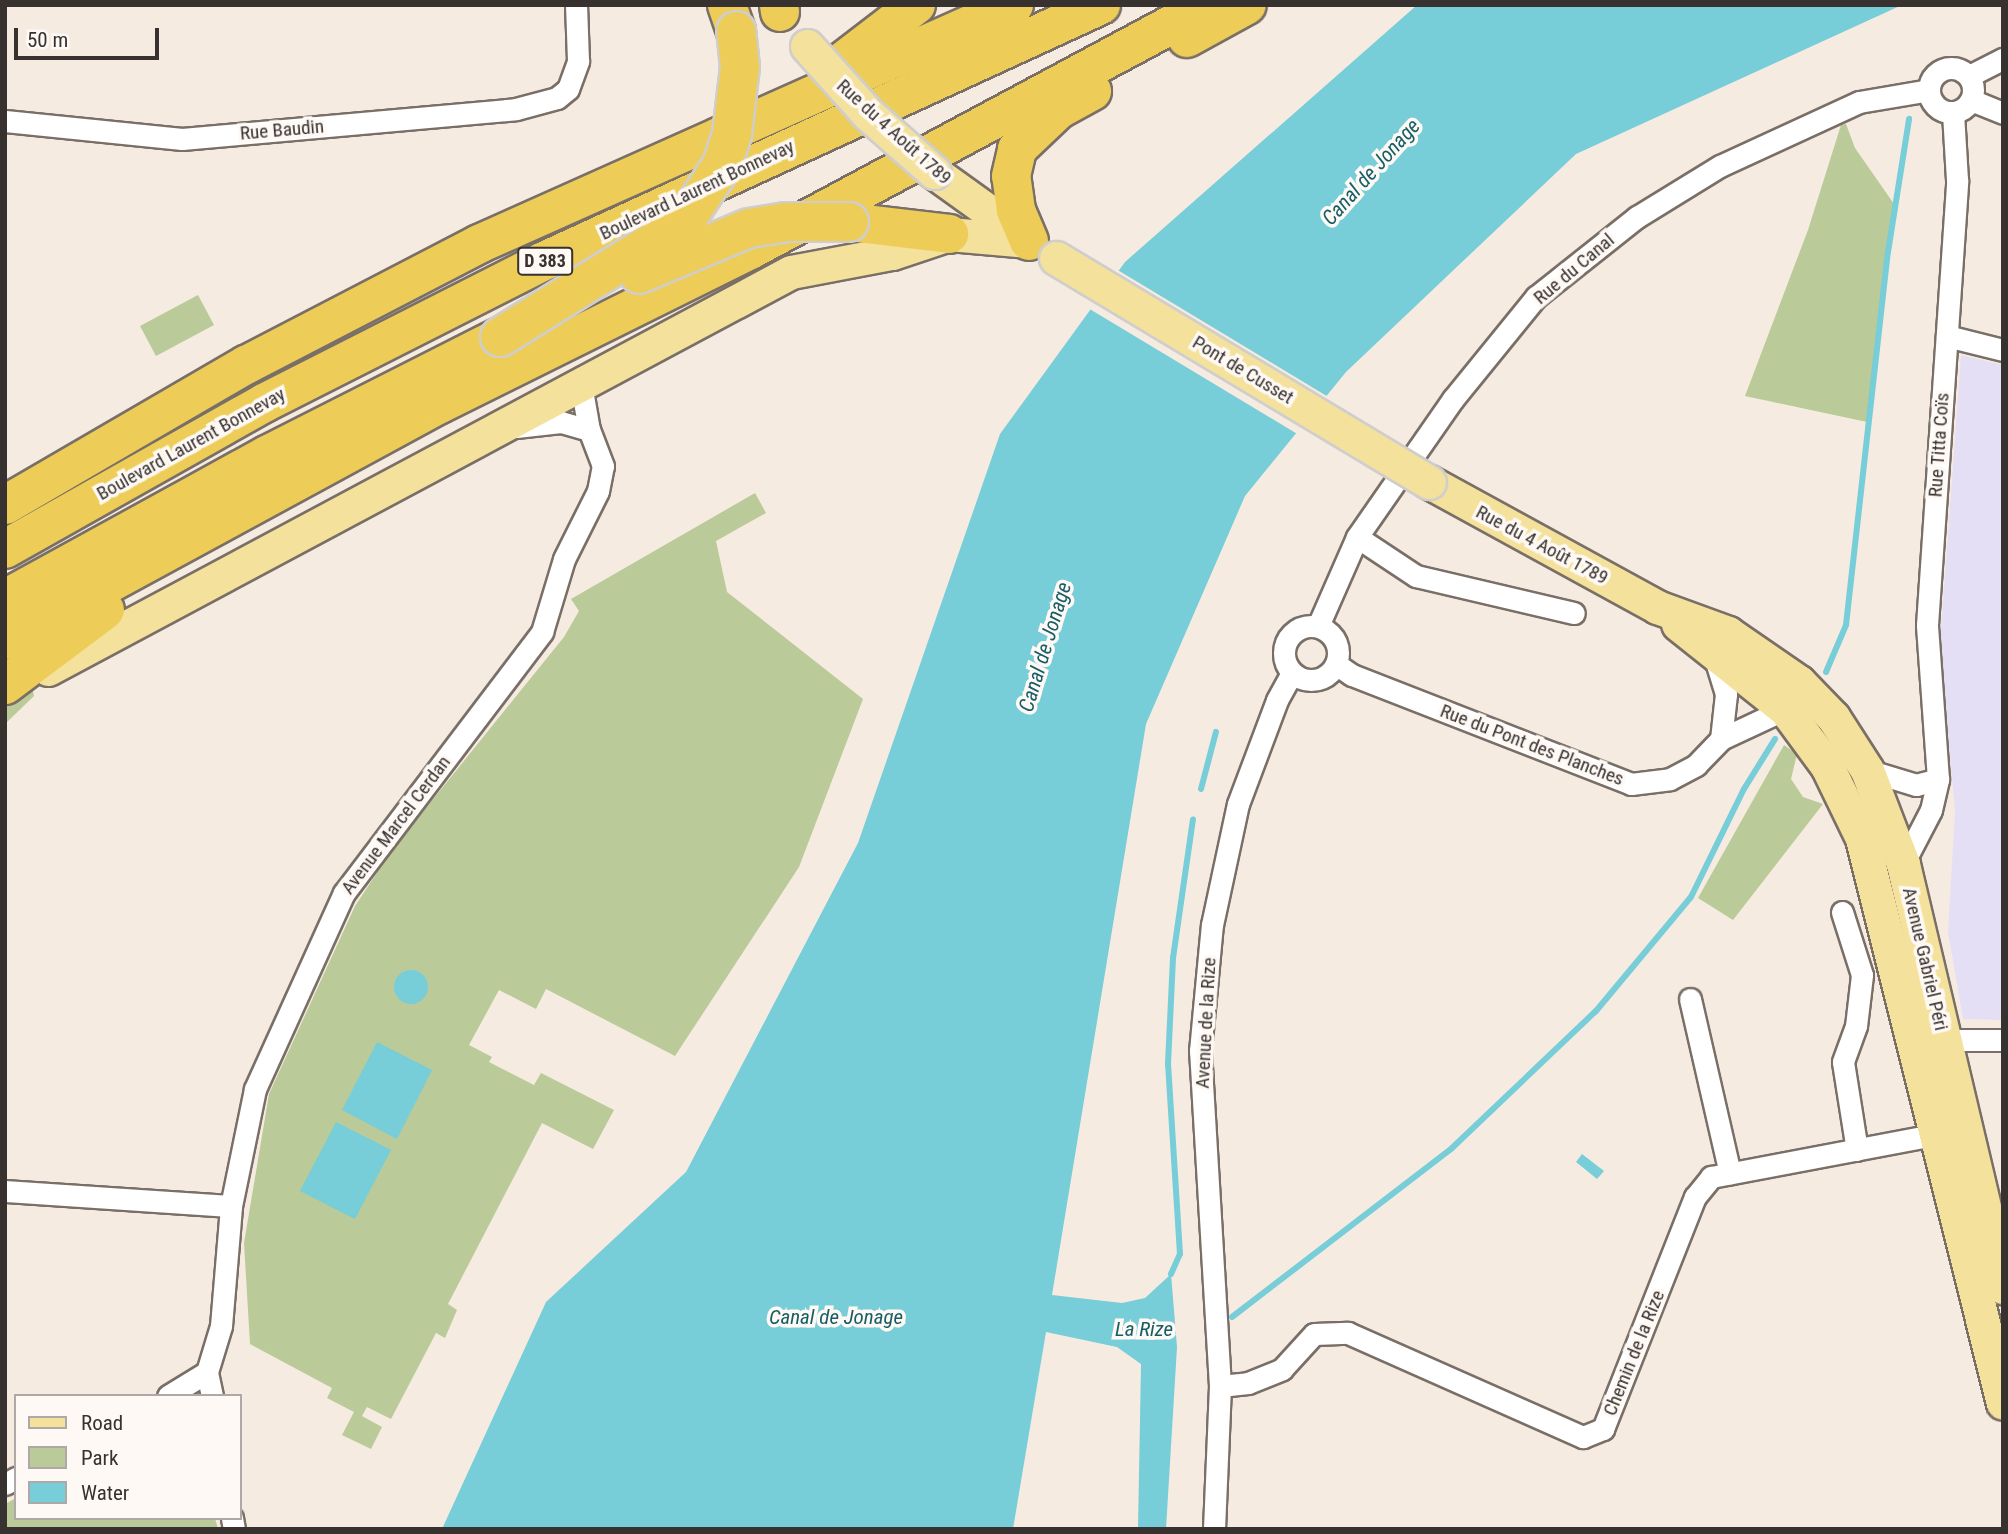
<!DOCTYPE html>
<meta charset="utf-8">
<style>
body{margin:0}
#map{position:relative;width:2008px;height:1534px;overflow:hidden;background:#f6ebe1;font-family:"Roboto Condensed",sans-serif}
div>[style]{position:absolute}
.commercial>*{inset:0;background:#e5dff5}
.green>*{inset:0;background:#baca98}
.water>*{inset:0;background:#77cdd8}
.round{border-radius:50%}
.pier>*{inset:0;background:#f6ebe1}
.stream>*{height:6px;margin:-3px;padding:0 3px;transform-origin:3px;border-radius:3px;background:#77cdd8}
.roads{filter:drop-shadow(2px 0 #796f67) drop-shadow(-2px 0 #796f67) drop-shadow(0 2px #796f67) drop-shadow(0 -2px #796f67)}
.street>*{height:21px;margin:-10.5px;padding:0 10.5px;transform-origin:10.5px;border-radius:10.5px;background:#fff}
.street>.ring{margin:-10.5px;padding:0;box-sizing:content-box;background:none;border:21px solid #fff;border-radius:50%}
.primary>*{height:33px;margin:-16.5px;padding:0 16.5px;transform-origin:16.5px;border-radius:16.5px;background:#f4e19b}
.highway>*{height:38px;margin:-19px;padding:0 19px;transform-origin:19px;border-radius:19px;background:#edcd58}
.bridges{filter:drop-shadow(2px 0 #cfcecd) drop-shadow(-2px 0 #cfcecd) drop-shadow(0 2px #cfcecd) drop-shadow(0 -2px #cfcecd)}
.primary-bridge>*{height:33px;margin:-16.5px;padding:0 16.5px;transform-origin:16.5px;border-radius:16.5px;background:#f4e19b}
.highway-bridge>*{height:38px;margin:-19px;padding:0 19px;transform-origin:19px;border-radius:19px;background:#edcd58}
span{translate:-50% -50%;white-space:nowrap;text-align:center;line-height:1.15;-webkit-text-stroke:7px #fef9f5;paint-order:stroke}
.shield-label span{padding:2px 5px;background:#fef9f5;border:2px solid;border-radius:5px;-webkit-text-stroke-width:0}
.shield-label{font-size:18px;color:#37322f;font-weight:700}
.street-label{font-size:19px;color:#37322f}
.water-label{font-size:21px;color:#155e66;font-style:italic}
.frame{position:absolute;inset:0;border:7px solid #37322f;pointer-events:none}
.legend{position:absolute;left:14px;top:1394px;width:228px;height:126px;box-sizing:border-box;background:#fef9f5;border:2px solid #aea9a6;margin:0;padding:9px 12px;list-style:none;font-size:21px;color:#37322f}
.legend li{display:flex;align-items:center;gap:14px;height:35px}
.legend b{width:35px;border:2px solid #aea9a6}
.scale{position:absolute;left:14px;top:28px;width:145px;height:32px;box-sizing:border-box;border:4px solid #37322f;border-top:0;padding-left:9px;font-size:21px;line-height:24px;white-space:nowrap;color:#37322f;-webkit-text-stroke:5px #fef9f5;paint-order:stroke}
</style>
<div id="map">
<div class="commercial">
<div style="clip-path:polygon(1961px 355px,2003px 365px,2003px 1020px,1963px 1019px,1948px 932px,1955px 811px,1940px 643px)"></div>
</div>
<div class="green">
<div style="clip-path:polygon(1846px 124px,1855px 148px,1894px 204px,1867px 422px,1745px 396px,1808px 230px,1841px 125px)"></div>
<div style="clip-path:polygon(198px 295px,214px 325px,156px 356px,140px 326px)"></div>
<div style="clip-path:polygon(755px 493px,766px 513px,716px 541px,727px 592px,863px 699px,799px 867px,675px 1056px,546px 989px,536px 1009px,499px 990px,469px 1045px,492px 1057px,489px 1062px,534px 1085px,541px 1073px,614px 1110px,593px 1149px,542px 1123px,448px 1304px,457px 1310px,445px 1338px,436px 1333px,391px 1419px,367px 1407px,362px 1416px,382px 1427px,371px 1449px,342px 1435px,354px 1412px,327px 1398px,332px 1388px,250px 1344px,244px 1243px,269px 1094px,355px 906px,392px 850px,564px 637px,579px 611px,571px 599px)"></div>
<div style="clip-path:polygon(33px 691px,34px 696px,5px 724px,5px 706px)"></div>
<div style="clip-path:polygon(1784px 745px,1797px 754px,1791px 779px,1803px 797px,1823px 804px,1733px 920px,1698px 898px)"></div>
<div style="clip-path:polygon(16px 1498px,16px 1518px,215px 1518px,218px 1529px,5px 1529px,5px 1504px)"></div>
</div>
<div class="water">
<div style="clip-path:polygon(1417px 5px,1902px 5px,1576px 154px,1346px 372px,1245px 496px,1146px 724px,1052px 1295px,1122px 1303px,1145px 1298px,1171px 1274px,1177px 1347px,1166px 1529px,1138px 1529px,1141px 1364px,1117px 1347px,1046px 1332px,1013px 1529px,442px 1529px,546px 1302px,686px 1172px,858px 843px,1000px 434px,1125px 262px)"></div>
<div class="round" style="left:394px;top:970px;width:34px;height:34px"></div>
<div style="clip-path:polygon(377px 1042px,432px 1070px,397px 1139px,342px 1110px)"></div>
<div style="clip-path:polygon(336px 1122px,391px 1150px,355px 1219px,300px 1191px)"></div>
<div style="clip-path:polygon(1582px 1154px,1604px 1171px,1597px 1179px,1576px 1162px)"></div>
</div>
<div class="pier">
<div style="clip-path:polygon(1116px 269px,1330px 398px,1299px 435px,1088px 308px)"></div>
</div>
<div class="stream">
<div style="left:1826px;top:672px;width:51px;rotate:-66.9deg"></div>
<div style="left:1846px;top:625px;width:375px;rotate:-83.6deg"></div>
<div style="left:1888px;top:252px;width:135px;rotate:-81deg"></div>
<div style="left:1201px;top:789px;width:59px;rotate:-75.3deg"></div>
<div style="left:1171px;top:1274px;width:22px;rotate:-66deg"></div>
<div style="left:1180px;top:1254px;width:190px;rotate:-93.6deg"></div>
<div style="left:1168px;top:1064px;width:106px;rotate:-87.3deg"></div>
<div style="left:1173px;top:958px;width:140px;rotate:-81.8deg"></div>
<div style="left:1232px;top:1317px;width:277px;rotate:-37.5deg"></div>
<div style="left:1452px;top:1148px;width:199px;rotate:-43.6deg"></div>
<div style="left:1596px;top:1011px;width:148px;rotate:-50.2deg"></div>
<div style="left:1691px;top:897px;width:120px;rotate:-63.9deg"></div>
<div style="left:1744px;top:789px;width:59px;rotate:-58.2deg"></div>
</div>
<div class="roads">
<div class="street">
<div class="ring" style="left:1929px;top:68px;width:23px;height:23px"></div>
<div style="left:1969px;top:76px;width:38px;rotate:-27deg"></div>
<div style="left:1971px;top:100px;width:35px;rotate:22deg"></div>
<div style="left:5px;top:121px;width:178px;rotate:5.8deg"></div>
<div style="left:182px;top:139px;width:335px;rotate:-5.1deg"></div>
<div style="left:516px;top:109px;width:42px;rotate:-15deg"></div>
<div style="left:557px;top:98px;width:14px;rotate:-39deg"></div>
<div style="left:568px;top:89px;width:30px;rotate:-70deg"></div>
<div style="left:578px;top:61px;width:56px;rotate:-92deg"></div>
<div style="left:1947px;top:336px;width:58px;rotate:14deg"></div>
<div style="left:516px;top:427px;width:45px;rotate:-6.3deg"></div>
<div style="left:561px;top:422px;width:29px;rotate:16deg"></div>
<div style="left:1357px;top:537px;width:71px;rotate:33.5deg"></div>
<div style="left:1416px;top:576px;width:162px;rotate:13.2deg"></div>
<div class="ring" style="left:1284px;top:626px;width:33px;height:33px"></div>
<div style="left:1318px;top:626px;width:97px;rotate:-66.3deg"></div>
<div style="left:1357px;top:537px;width:168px;rotate:-55.2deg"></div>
<div style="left:1453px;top:399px;width:132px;rotate:-50.9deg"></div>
<div style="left:1536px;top:297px;width:129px;rotate:-38.4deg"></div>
<div style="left:1637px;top:217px;width:97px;rotate:-31.6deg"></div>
<div style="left:1720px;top:166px;width:153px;rotate:-24.7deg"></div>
<div style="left:1859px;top:102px;width:71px;rotate:-9.7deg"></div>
<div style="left:1714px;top:655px;width:41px;rotate:72.9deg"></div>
<div style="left:1726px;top:694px;width:45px;rotate:96.3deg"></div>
<div style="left:1336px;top:664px;width:19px;rotate:35deg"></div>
<div style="left:1352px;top:675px;width:300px;rotate:21.3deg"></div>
<div style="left:1631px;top:784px;width:39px;rotate:-7deg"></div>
<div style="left:1670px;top:779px;width:30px;rotate:-28deg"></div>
<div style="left:1696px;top:765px;width:36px;rotate:-46deg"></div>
<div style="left:1721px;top:739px;width:71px;rotate:-25.1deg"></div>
<div style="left:1867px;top:770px;width:51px;rotate:17deg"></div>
<div style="left:1916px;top:785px;width:23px;rotate:-15deg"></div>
<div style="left:1903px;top:864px;width:61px;rotate:-62.6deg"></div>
<div style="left:1931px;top:810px;width:32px;rotate:-77deg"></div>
<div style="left:1938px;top:779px;width:154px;rotate:-94.1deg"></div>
<div style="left:1927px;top:625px;width:446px;rotate:-86.1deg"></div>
<div style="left:1957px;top:180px;width:68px;rotate:-93.4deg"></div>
<div style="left:1842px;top:912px;width:66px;rotate:72.4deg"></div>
<div style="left:1862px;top:975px;width:51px;rotate:96.7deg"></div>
<div style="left:1856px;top:1026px;width:38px;rotate:110deg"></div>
<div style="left:1843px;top:1062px;width:89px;rotate:81deg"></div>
<div style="left:1690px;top:999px;width:179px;rotate:77.1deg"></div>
<div style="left:1934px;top:1040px;width:69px"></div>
<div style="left:5px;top:1191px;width:226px;rotate:3.8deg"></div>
<div style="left:1220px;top:1386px;width:28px;rotate:-6deg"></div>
<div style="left:1248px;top:1383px;width:37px;rotate:-22deg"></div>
<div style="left:1282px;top:1369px;width:47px;rotate:-47.6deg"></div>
<div style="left:1314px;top:1334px;width:34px;rotate:-2deg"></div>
<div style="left:1348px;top:1333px;width:257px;rotate:23.9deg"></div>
<div style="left:1583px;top:1437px;width:22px;rotate:-22deg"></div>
<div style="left:1603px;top:1429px;width:250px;rotate:-68.4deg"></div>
<div style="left:1695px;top:1197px;width:26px;rotate:-51deg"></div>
<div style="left:1711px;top:1177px;width:231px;rotate:-10.7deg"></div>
<div style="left:168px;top:1396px;width:46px;rotate:-31.6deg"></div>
<div style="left:212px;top:1396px;width:25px;rotate:-102deg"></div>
<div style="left:207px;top:1372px;width:48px;rotate:-73.1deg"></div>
<div style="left:221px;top:1326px;width:120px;rotate:-85.2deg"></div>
<div style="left:231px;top:1206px;width:119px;rotate:-78.4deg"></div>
<div style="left:255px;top:1089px;width:215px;rotate:-65.6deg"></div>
<div style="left:344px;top:893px;width:328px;rotate:-52.8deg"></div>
<div style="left:542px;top:632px;width:76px;rotate:-73.2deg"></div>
<div style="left:564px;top:559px;width:76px;rotate:-63.4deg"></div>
<div style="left:598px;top:491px;width:25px;rotate:-79deg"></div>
<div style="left:603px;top:466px;width:39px;rotate:-111deg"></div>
<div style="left:589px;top:430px;width:47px;rotate:-99.9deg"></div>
<div style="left:5px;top:1484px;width:13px;rotate:-29deg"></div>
<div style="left:232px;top:1518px;width:11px;rotate:80deg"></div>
<div style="left:1214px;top:1529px;width:143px;rotate:-87.6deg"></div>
<div style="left:1220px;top:1386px;width:336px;rotate:-93.4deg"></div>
<div style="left:1200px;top:1051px;width:127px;rotate:-84.6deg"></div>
<div style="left:1212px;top:925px;width:124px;rotate:-77.9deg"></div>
<div style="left:1238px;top:804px;width:111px;rotate:-69.4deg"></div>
<div style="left:1277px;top:700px;width:31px;rotate:-61deg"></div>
</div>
<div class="primary">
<div style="left:934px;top:172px;width:113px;rotate:35.7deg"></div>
<div style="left:1429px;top:482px;width:260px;rotate:28.7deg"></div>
<div style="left:1657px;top:607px;width:76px;rotate:20.1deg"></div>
<div style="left:1728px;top:633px;width:86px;rotate:34.6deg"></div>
<div style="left:1799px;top:682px;width:49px;rotate:45.8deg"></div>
<div style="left:1833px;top:717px;width:63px;rotate:57.3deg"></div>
<div style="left:1867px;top:770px;width:101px;rotate:69deg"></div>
<div style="left:1903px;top:864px;width:435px;rotate:76.7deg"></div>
<div style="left:1678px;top:624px;width:137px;rotate:38.5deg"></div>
<div style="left:1785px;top:709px;width:71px;rotate:53.6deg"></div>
<div style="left:1827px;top:766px;width:80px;rotate:64.1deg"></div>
<div style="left:1862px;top:838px;width:582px;rotate:75.99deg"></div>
<div style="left:48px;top:669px;width:842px;rotate:-28.12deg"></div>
<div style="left:791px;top:272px;width:103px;rotate:-10.7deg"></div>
<div style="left:892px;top:253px;width:60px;rotate:-18.4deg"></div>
<div style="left:949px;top:234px;width:80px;rotate:5deg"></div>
</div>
<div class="highway">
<div style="left:727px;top:5px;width:28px;rotate:71deg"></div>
<div style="left:779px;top:5px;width:7px;rotate:82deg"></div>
<div style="left:1187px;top:38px;width:68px;rotate:-28.8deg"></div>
<div style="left:843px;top:61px;width:92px;rotate:-37.5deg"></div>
<div style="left:849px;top:222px;width:101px;rotate:6.8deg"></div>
<div style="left:1029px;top:241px;width:34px;rotate:-113deg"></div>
<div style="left:1016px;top:210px;width:34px;rotate:-98deg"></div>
<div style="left:1011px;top:176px;width:28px;rotate:-77deg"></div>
<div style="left:1017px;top:149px;width:57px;rotate:-43.6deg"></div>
<div style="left:1058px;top:110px;width:39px;rotate:-29deg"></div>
<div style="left:5px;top:505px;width:279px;rotate:-30.2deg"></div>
<div style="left:246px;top:365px;width:263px;rotate:-27.4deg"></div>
<div style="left:479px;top:244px;width:586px;rotate:-24.07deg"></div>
<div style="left:5px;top:549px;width:297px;rotate:-29.4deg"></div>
<div style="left:264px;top:403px;width:314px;rotate:-26.9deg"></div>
<div style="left:544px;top:261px;width:613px;rotate:-24.68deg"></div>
<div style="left:5px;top:599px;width:299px;rotate:-28.8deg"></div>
<div style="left:267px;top:455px;width:261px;rotate:-26.9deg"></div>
<div style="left:5px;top:640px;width:495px;rotate:-28.5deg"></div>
<div style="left:440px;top:404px;width:348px;rotate:-26.4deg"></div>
<div style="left:752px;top:249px;width:517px;rotate:-28.15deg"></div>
<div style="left:5px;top:685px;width:125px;rotate:-36.9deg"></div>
</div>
</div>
<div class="bridges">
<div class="primary-bridge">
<div style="left:807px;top:46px;width:91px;rotate:48.1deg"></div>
<div style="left:868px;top:114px;width:88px;rotate:41.3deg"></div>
<div style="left:1056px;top:258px;width:435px;rotate:31deg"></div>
</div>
<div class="highway-bridge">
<div style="left:639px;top:274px;width:119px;rotate:-22.7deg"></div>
<div style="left:749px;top:228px;width:36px;rotate:-9deg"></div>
<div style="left:785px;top:222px;width:64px"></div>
<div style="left:500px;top:337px;width:216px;rotate:-31.8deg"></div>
<div style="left:684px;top:223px;width:69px;rotate:-56.8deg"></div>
<div style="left:722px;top:165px;width:33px;rotate:-72deg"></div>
<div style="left:732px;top:134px;width:67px;rotate:-83.2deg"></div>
<div style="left:740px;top:67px;width:36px;rotate:-96deg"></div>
</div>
</div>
<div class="shield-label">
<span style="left:545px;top:261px">D 383</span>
</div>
<div class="street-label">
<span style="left:282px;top:130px;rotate:-5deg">Rue Baudin</span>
<span style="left:894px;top:132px;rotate:42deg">Rue du 4 Août 1789</span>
<span style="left:697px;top:190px;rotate:-25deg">Boulevard Laurent Bonnevay</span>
<span style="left:1574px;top:269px;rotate:-40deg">Rue du Canal</span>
<span style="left:1243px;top:370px;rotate:31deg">Pont de Cusset</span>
<span style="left:191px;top:444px;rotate:-29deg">Boulevard Laurent Bonnevay</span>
<span style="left:1939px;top:445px;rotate:-86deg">Rue Titta Coïs</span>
<span style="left:1542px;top:545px;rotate:28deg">Rue du 4 Août 1789</span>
<span style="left:1532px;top:745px;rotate:21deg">Rue du Pont des Planches</span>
<span style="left:396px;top:825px;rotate:-53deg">Avenue Marcel Cerdan</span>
<span style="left:1925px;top:959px;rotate:77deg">Avenue Gabriel Péri</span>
<span style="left:1206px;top:1023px;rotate:-87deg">Avenue de la Rize</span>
<span style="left:1634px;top:1353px;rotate:-68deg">Chemin de la Rize</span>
</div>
<div class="water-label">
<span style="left:1371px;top:172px;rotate:-48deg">Canal de Jonage</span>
<span style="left:1045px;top:647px;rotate:-73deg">Canal de Jonage</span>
<span style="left:836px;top:1317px">Canal de Jonage</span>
<span style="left:1144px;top:1329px">La Rize</span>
</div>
<div class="frame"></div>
<ul class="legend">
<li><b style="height:9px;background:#f4e19b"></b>Road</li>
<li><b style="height:19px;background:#baca98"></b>Park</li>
<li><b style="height:19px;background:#77cdd8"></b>Water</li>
</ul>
<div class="scale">50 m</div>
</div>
